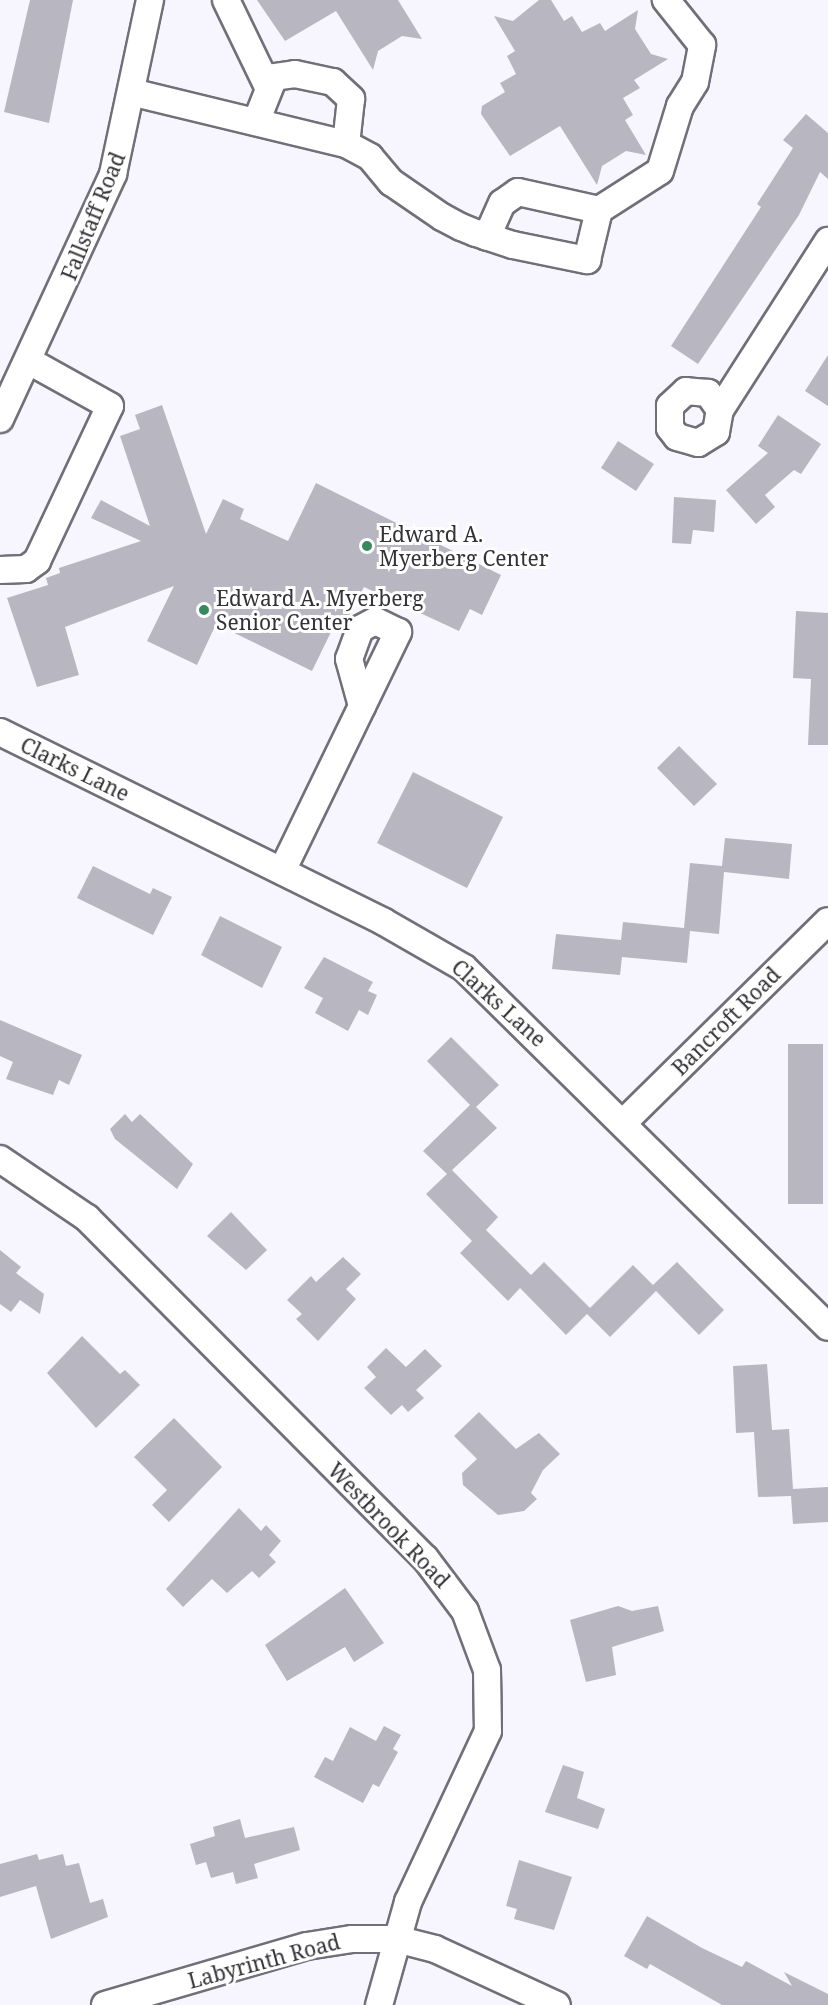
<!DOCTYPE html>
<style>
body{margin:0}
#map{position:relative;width:828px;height:2005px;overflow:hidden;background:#f7f5fe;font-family:"Noto Serif",serif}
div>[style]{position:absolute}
.building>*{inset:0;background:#b8b6c0}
.roads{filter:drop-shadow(2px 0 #716f78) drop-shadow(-2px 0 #716f78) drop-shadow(0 2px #716f78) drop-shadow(0 -2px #716f78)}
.minor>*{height:26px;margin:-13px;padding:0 13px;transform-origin:13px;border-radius:13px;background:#fff}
.dots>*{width:16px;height:16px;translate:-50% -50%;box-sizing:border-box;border:3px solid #fff;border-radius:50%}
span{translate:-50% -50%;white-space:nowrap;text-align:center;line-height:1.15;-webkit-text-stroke:6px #fff;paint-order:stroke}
.street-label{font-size:21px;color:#333236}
.poi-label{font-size:21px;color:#333236}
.left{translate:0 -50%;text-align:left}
</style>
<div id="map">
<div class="building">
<div style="clip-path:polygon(30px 0,73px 0,49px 123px,4px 112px)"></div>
<div style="clip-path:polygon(257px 0,398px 0,422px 39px,402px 36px,378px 51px,373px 70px,336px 11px,285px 41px)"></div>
<div style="clip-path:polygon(539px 0,551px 0,564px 21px,572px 16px,582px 32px,600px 23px,605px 31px,638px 10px,635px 29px,651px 54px,668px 59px,634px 80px,640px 88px,623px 98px,633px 115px,625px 120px,646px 155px,626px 151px,602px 166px,597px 185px,560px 126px,510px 156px,481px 114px,482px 106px,505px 92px,500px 83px,516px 74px,507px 56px,515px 51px,494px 16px,513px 21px)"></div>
<div style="clip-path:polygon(806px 114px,828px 133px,828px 179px,820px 172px,799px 215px,698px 364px,671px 346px,761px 207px,757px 204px,793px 148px,783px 140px)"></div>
<div style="clip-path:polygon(828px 355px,828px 406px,805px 391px)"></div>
<div style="clip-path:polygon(162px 405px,206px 534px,223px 499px,244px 509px,240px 519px,288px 541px,316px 483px,501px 575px,482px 615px,470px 609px,459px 631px,364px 587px,342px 629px,332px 630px,312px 671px,216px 624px,197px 665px,147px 641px,174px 586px,65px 627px,79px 675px,37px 687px,7px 598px,48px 585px,46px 578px,60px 573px,59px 568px,141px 541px,91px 518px,101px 500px,150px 526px,120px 436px,140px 429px,135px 415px)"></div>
<div style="clip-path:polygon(778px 415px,821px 444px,801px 474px,794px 470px,765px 495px,775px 507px,756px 524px,726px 490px,768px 453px,758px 446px)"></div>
<div style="clip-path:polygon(618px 441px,654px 464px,636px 491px,601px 468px)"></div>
<div style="clip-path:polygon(674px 497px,716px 500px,714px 532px,693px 530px,691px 544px,672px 543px)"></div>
<div style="clip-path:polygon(796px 611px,828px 613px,828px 745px,808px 745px,811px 679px,793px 678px)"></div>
<div style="clip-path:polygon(679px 746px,717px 784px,694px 806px,657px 768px)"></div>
<div style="clip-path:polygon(413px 772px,503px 817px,467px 888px,377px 843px)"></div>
<div style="clip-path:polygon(725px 838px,792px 844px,789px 879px,724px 872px,719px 934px,690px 931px,687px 963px,622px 957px,620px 975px,552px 969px,556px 934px,621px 940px,623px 922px,684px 928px,690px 863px,722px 866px)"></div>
<div style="clip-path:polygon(93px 866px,150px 894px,153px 888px,172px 897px,153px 935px,77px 898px)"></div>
<div style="clip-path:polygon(220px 916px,282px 947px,262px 988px,201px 955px)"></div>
<div style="clip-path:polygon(324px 957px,373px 982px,368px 991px,377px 995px,368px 1015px,359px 1010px,348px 1031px,315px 1013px,323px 998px,304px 988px)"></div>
<div style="clip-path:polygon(0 1020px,82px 1055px,69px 1085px,59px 1080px,53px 1095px,6px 1079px,13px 1062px,0 1056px)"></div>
<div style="clip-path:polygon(451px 1037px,499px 1085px,476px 1107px,497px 1128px,452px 1170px,498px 1217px,486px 1230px,531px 1275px,544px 1262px,590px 1308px,633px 1265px,653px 1285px,677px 1262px,724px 1310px,699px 1335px,656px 1291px,610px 1337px,587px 1314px,566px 1335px,520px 1288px,508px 1301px,460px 1253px,472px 1241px,426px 1194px,447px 1174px,423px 1151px,470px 1105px,427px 1061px)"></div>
<div style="clip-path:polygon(788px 1044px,823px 1044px,823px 1204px,788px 1204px)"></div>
<div style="clip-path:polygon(125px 1114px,132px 1122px,140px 1114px,193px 1164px,177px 1189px,115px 1139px,110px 1129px)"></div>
<div style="clip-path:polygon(231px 1212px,267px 1250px,246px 1270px,207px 1236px)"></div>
<div style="clip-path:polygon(0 1250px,21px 1267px,16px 1273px,44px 1294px,40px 1314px,20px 1300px,11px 1312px,0 1304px)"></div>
<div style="clip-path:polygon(343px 1257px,361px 1274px,346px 1289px,356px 1299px,318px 1341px,296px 1319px,302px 1314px,287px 1300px,311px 1276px,316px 1282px)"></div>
<div style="clip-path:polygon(82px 1336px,120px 1374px,125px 1370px,140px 1385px,96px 1428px,47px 1373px)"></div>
<div style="clip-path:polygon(386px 1348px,406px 1367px,425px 1349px,442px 1366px,416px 1390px,424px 1398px,408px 1412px,402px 1405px,391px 1415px,364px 1388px,376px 1377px,367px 1367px)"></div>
<div style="clip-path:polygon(767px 1364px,772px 1430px,789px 1429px,793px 1489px,828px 1487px,828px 1522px,793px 1524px,791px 1496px,758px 1497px,754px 1432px,736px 1433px,733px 1366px)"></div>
<div style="clip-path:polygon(479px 1412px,516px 1449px,539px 1433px,560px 1454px,543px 1470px,531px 1493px,537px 1499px,524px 1511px,498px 1515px,463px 1485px,462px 1473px,477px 1459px,454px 1436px)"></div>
<div style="clip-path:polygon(174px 1418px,222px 1467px,169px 1522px,152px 1505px,167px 1490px,134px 1457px)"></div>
<div style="clip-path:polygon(239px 1508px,261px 1531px,266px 1525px,281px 1541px,269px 1555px,276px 1562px,259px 1578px,252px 1571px,227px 1593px,212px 1579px,183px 1607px,166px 1589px)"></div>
<div style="clip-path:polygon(345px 1588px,384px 1643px,354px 1662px,345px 1647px,287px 1681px,265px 1645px)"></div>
<div style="clip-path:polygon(618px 1606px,632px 1611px,658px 1606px,664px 1631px,612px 1647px,616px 1675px,586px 1682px,570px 1620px)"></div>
<div style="clip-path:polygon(384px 1726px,401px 1735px,393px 1749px,398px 1752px,379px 1787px,373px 1784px,363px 1803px,314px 1777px,325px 1757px,333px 1761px,350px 1727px,376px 1741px)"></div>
<div style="clip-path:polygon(563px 1765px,584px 1772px,577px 1798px,605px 1809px,598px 1829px,545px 1812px)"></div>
<div style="clip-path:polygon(240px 1819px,245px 1838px,294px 1827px,300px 1850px,254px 1864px,258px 1878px,236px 1884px,233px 1872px,211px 1878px,206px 1862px,196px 1865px,190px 1844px,215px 1836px,213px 1827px)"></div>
<div style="clip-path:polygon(37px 1854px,39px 1860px,63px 1854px,66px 1866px,79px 1863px,90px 1903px,103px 1899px,108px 1917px,51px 1939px,36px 1886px,0 1897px,0 1864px)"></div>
<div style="clip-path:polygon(519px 1860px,572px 1877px,554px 1930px,514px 1919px,517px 1909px,506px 1906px)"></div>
<div style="clip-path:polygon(647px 1916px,702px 1948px,742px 1967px,746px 1961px,792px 1986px,784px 1972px,828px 1994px,828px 2005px,722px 2005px,650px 1964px,647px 1969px,624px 1956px)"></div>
</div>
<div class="roads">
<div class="minor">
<div style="left:226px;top:0;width:94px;rotate:64.2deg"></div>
<div style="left:135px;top:93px;width:217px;rotate:13.6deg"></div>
<div style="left:346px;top:144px;width:27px;rotate:28deg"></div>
<div style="left:370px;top:157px;width:33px;rotate:50deg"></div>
<div style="left:391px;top:182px;width:62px;rotate:34.5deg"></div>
<div style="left:442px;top:217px;width:21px;rotate:28deg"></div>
<div style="left:461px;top:227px;width:16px;rotate:22deg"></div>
<div style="left:476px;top:233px;width:39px;rotate:18deg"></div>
<div style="left:513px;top:245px;width:76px;rotate:11.5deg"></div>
<div style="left:587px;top:260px;width:51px;rotate:-76.5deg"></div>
<div style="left:599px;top:210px;width:83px;rotate:-167.5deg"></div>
<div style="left:518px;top:192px;width:19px;rotate:145deg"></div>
<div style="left:502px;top:203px;width:37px;rotate:114deg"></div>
<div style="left:256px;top:122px;width:48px;rotate:-68.2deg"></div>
<div style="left:274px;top:77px;width:21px;rotate:-8deg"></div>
<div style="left:295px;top:74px;width:39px;rotate:12deg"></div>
<div style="left:333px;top:82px;width:25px;rotate:43deg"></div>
<div style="left:351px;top:99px;width:45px;rotate:96.3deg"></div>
<div style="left:599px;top:210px;width:72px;rotate:-32.6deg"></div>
<div style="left:660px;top:171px;width:68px;rotate:-72.9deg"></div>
<div style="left:680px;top:106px;width:28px;rotate:-58deg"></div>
<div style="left:695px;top:82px;width:38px;rotate:-79deg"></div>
<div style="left:702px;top:45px;width:58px;rotate:-128.7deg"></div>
<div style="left:720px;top:410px;width:21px;rotate:-125deg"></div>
<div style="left:708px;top:393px;width:22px;rotate:-175deg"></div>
<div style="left:686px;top:391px;width:22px;rotate:137deg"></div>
<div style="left:670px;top:406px;width:22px;rotate:90deg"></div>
<div style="left:670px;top:428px;width:11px;rotate:52deg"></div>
<div style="left:677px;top:437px;width:22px;rotate:16deg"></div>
<div style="left:698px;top:443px;width:21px;rotate:-31deg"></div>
<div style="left:716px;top:432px;width:22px;rotate:-80deg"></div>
<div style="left:720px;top:410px;width:201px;rotate:-57.4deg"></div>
<div style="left:0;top:419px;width:270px;rotate:-65.2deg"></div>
<div style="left:113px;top:174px;width:178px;rotate:-78deg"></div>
<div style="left:0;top:570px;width:26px;rotate:-2deg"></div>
<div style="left:26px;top:569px;width:14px;rotate:-36deg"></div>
<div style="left:37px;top:561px;width:171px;rotate:-64.8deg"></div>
<div style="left:110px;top:406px;width:93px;rotate:-150.9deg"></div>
<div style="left:0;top:732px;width:428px;rotate:26.3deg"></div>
<div style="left:384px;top:922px;width:92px;rotate:29.9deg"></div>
<div style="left:464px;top:968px;width:511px;rotate:44.6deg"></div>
<div style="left:282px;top:871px;width:266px;rotate:-64.1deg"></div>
<div style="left:398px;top:632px;width:25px;rotate:-154deg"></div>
<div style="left:375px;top:621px;width:17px;rotate:152deg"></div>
<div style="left:360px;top:629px;width:32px;rotate:110deg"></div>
<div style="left:349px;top:659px;width:49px;rotate:74.5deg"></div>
<div style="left:624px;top:1122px;width:286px;rotate:-44.6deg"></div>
<div style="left:0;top:1159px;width:105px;rotate:34.1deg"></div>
<div style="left:87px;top:1218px;width:479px;rotate:45.2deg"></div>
<div style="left:425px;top:1558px;width:66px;rotate:53deg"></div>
<div style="left:465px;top:1611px;width:63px;rotate:69.6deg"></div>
<div style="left:487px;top:1670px;width:61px;rotate:89.1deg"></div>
<div style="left:488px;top:1731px;width:189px;rotate:115.1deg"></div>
<div style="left:408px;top:1902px;width:107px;rotate:105.7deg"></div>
<div style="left:105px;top:2005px;width:210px;rotate:-16.3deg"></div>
<div style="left:307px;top:1946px;width:46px;rotate:-8.8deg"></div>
<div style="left:352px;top:1939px;width:44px"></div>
<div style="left:396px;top:1939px;width:40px;rotate:14.4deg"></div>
<div style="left:435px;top:1949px;width:134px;rotate:24.7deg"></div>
</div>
</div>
<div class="dots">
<div style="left:367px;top:546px;background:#35895c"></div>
<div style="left:204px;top:610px;background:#35895c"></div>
</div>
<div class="street-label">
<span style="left:93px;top:216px;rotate:-68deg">Fallstaff Road</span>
<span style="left:75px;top:769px;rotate:26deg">Clarks Lane</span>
<span style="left:499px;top:1003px;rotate:42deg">Clarks Lane</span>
<span style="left:726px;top:1021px;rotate:-45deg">Bancroft Road</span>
<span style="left:389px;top:1525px;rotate:46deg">Westbrook Road</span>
<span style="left:264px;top:1961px;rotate:-15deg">Labyrinth Road</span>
</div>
<div class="poi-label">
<span class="left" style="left:379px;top:546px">Edward A.<br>Myerberg Center</span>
<span class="left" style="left:216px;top:610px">Edward A. Myerberg<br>Senior Center</span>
</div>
</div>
